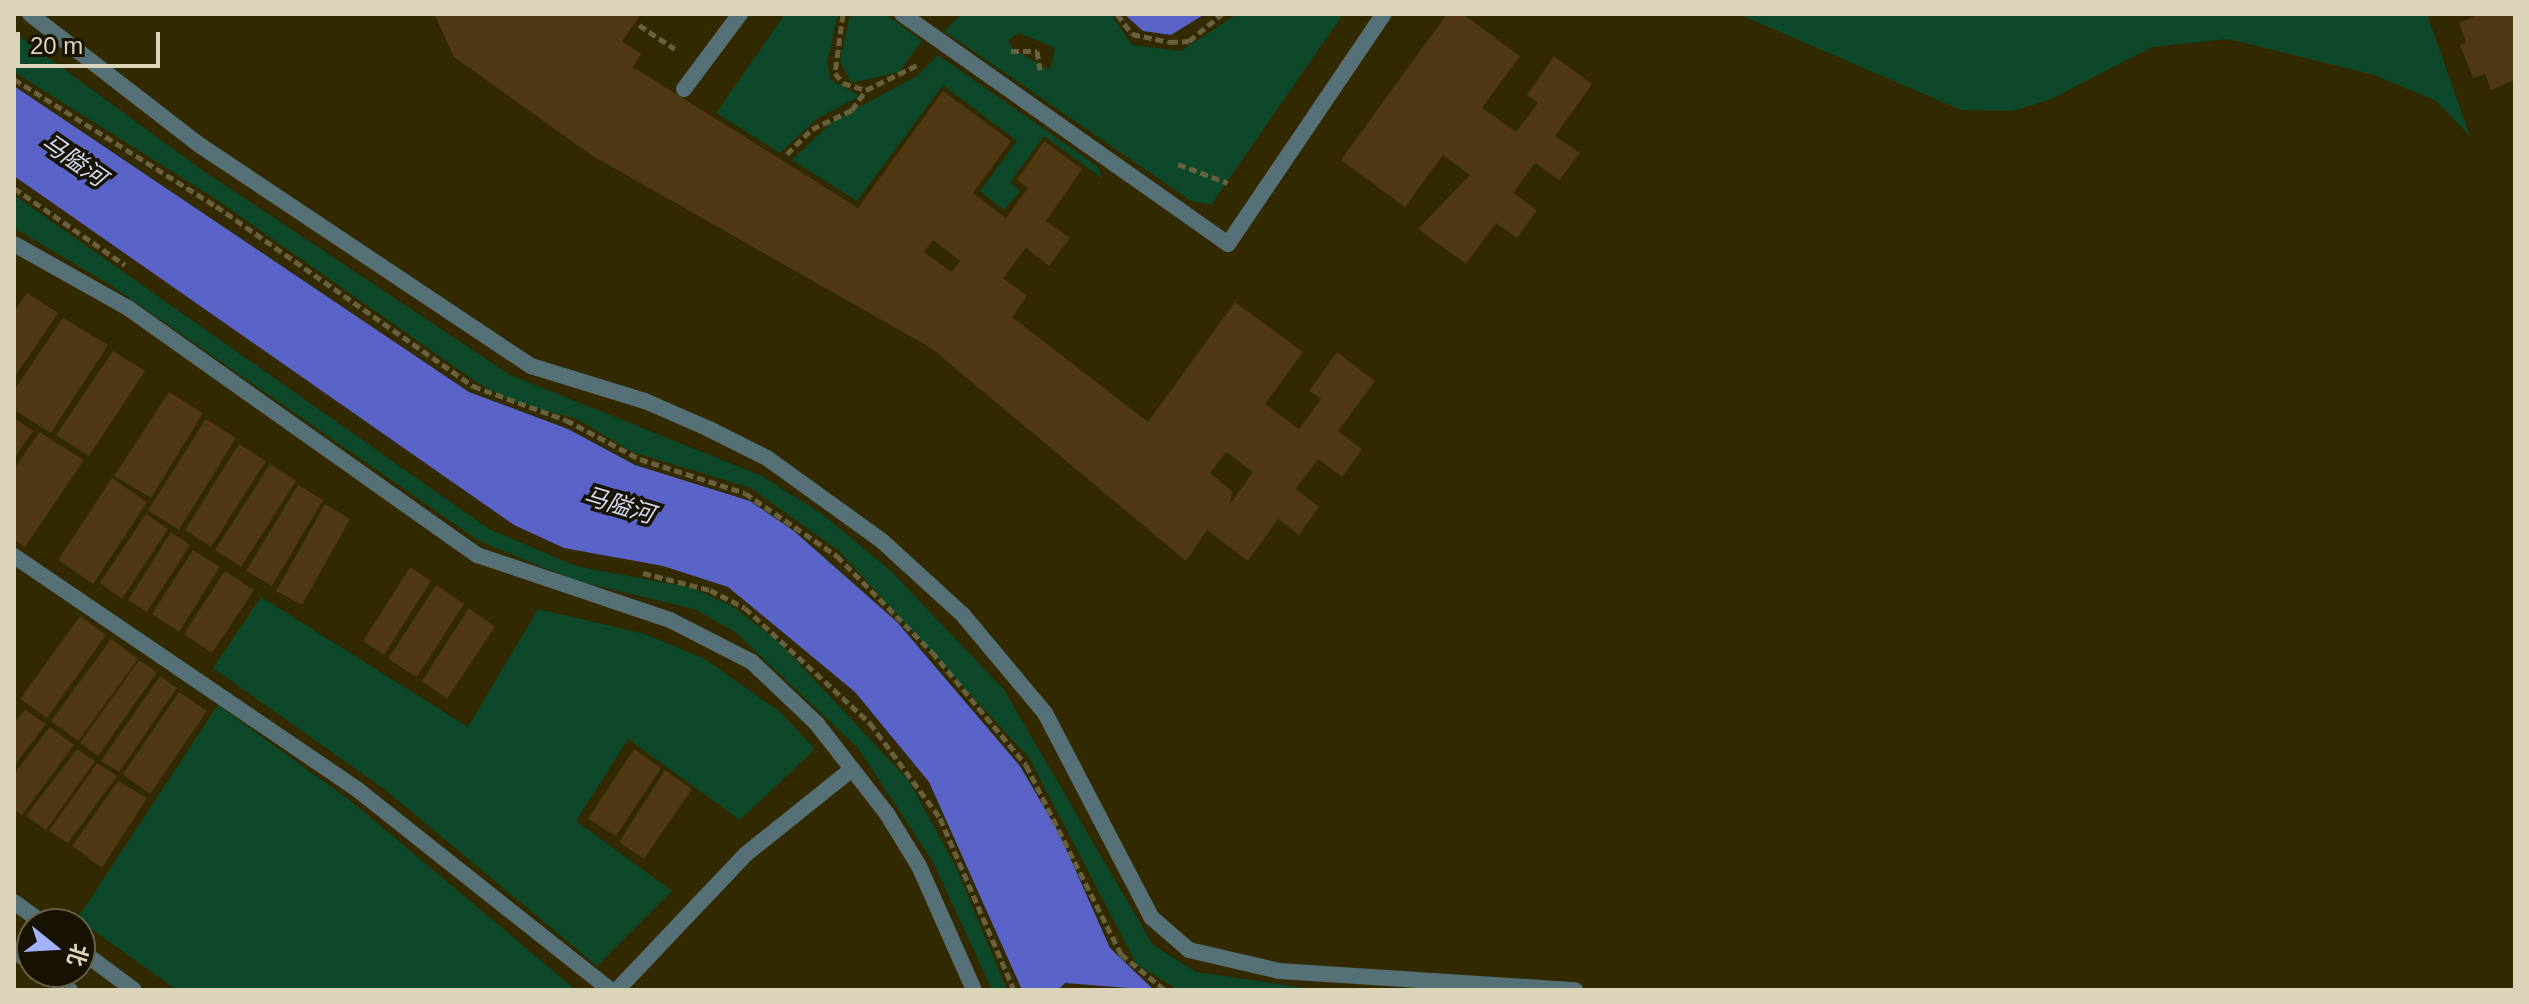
<!DOCTYPE html>
<meta charset="utf-8">
<style>
body{margin:0}
#map{position:relative;width:2529px;height:1004px;overflow:hidden;background:#322900;font-family:Arial,"Noto Sans SC",sans-serif}
div>[style]{position:absolute}
.green>*{inset:0;background:#0e482a}
.water>*{inset:0;background:#5963c8}
.building>*{inset:0;background:#4f3812}
.path>*{height:5px;margin-top:-2.5px;transform-origin:0;background:repeating-linear-gradient(90deg,#69613d 0 8px,transparent 0 12px)}
.lane>*{height:16px;margin:-8px;padding:0 8px;transform-origin:8px;border-radius:8px;background:#557077}
.street>*{height:16px;margin:-8px;padding:0 8px;transform-origin:8px;border-radius:8px;background:#557077}
span{translate:-50% -50%;white-space:nowrap;text-align:center;line-height:1.15;-webkit-text-stroke:7px #171200;paint-order:stroke}
.water-label{font-size:24px;color:#d4daf4;font-style:italic}
.frame{position:absolute;inset:0;border:16px solid #dbd4b9;pointer-events:none}
.north{position:absolute;left:16px;top:908px;width:80px;height:80px;box-sizing:border-box;background:#171200;border:2px solid #65604a;border-radius:50%;rotate:108deg;font-size:22px;font-weight:700;line-height:32px;text-align:center;color:#dbd4b9}
.north::after{content:'';display:block;margin:auto;width:28px;height:36px;background:#a4b2fc;clip-path:polygon(50% 0,100% 100%,50% 72%,0 100%)}
.scale{position:absolute;left:16px;top:32px;width:144px;height:36px;box-sizing:border-box;border:4px solid #dbd4b9;border-top:0;padding-left:10px;font-size:24px;line-height:28px;white-space:nowrap;color:#dbd4b9;-webkit-text-stroke:6px #171200;paint-order:stroke}
</style>
<div id="map">
<div class="green">
<div style="clip-path:polygon(785px 14px,838px 14px,827px 62px,831px 80px,860px 96px,818px 118px,780px 153px,716px 113px)"></div>
<div style="clip-path:polygon(850px 14px,885px 14px,922px 41px,899px 72px,851px 83px,840px 61px)"></div>
<div style="clip-path:polygon(evenodd,962px 14px,1111px 14px,1132px 45px,1181px 51px,1237px 14px,1343px 14px,1211px 205px,1191px 201px,944px 31px,962px 14px,1019px 33px,1055px 48px,1050px 70px,1013px 49px,1008px 40px,1019px 33px)"></div>
<div style="clip-path:polygon(1738px 14px,2427px 14px,2470px 136px,2436px 101px,2374px 75px,2228px 39px,2152px 47px,2049px 100px,2012px 111px,1961px 110px)"></div>
<div style="clip-path:polygon(16px 34px,199px 168px,510px 375px,762px 476px,822px 514px,891px 571px,1004px 690px,1153px 945px,1196px 972px,1319px 990px,1179px 990px,1137px 965px,1029px 758px,839px 551px,751px 488px,632px 452px,577px 419px,514px 402px,476px 382px,214px 198px,14px 72px)"></div>
<div style="clip-path:polygon(938px 55px,1097px 166px,1103px 179px,1044px 136px,1010px 182px,1020px 191px,1004px 210px,980px 191px,1017px 141px,943px 85px,857px 201px,792px 160px,833px 121px,917px 76px)"></div>
<div style="clip-path:polygon(14px 195px,489px 529px,576px 566px,692px 588px,734px 607px,780px 643px,909px 781px,955px 865px,1007px 990px,992px 990px,933px 862px,858px 748px,735px 632px,694px 609px,577px 581px,479px 541px,112px 286px,14px 228px)"></div>
<div style="clip-path:polygon(261px 597px,468px 727px,538px 609px,645px 634px,705px 659px,780px 712px,815px 749px,740px 820px,628px 739px,576px 821px,672px 891px,597px 966px,384px 789px,213px 668px)"></div>
<div style="clip-path:polygon(218px 705px,352px 802px,576px 990px,177px 990px,77px 919px)"></div>
</div>
<div class="water">
<div style="clip-path:polygon(1124px 14px,1205px 14px,1171px 35px,1143px 31px)"></div>
<div style="clip-path:polygon(14px 86px,469px 392px,568px 429px,635px 465px,750px 501px,794px 531px,897px 622px,1020px 766px,1059px 833px,1110px 948px,1154px 990px,1065px 983px,1058px 990px,1022px 990px,929px 782px,855px 692px,728px 587px,663px 566px,564px 548px,514px 525px,14px 176px)"></div>
</div>
<div class="building">
<div style="clip-path:polygon(evenodd,434px 14px,641px 14px,622px 41px,641px 54px,633px 67px,858px 208px,943px 91px,1011px 141px,973px 193px,1006px 218px,1028px 188px,1017px 180px,1044px 141px,1082px 169px,1046px 221px,1070px 238px,1049px 266px,1026px 248px,1003px 278px,1027px 296px,1012px 317px,1148px 422px,1235px 302px,1303px 352px,1265px 404px,1299px 429px,1321px 399px,1309px 391px,1337px 352px,1375px 381px,1338px 431px,1362px 449px,1342px 477px,1318px 459px,1296px 489px,1319px 507px,1299px 535px,1278px 519px,1248px 561px,1207px 530px,1186px 561px,931px 348px,591px 155px,454px 57px,434px 14px,933px 240px,960px 261px,952px 272px,924px 252px,933px 240px,434px 14px,1226px 452px,1253px 472px,1230px 504px,1232px 491px,1210px 473px,1226px 452px)"></div>
<div style="clip-path:polygon(1447px 14px,1463px 14px,1520px 56px,1482px 108px,1516px 132px,1538px 103px,1527px 95px,1554px 56px,1592px 84px,1555px 136px,1580px 153px,1559px 180px,1535px 163px,1513px 193px,1537px 210px,1517px 238px,1496px 223px,1466px 264px,1418px 229px,1470px 175px,1443px 155px,1405px 207px,1341px 160px)"></div>
<div style="clip-path:polygon(2481px 14px,2515px 14px,2515px 80px,2491px 90px,2485px 74px,2473px 78px,2460px 45px,2466px 42px,2459px 23px)"></div>
<div style="clip-path:polygon(27px 293px,58px 313px,14px 378px,14px 311px)"></div>
<div style="clip-path:polygon(63px 318px,108px 345px,51px 433px,14px 410px,14px 390px)"></div>
<div style="clip-path:polygon(113px 351px,145px 371px,89px 456px,56px 435px)"></div>
<div style="clip-path:polygon(169px 392px,203px 413px,151px 498px,114px 476px)"></div>
<div style="clip-path:polygon(14px 418px,33px 431px,14px 459px)"></div>
<div style="clip-path:polygon(206px 419px,236px 438px,179px 530px,148px 510px)"></div>
<div style="clip-path:polygon(39px 432px,84px 460px,25px 547px,14px 540px,14px 469px)"></div>
<div style="clip-path:polygon(239px 444px,266px 461px,211px 547px,185px 530px)"></div>
<div style="clip-path:polygon(270px 464px,296px 481px,241px 567px,215px 550px)"></div>
<div style="clip-path:polygon(112px 478px,147px 502px,93px 584px,58px 560px)"></div>
<div style="clip-path:polygon(298px 485px,323px 500px,272px 586px,246px 571px)"></div>
<div style="clip-path:polygon(325px 504px,350px 519px,302px 605px,276px 591px)"></div>
<div style="clip-path:polygon(146px 514px,168px 529px,122px 599px,100px 583px)"></div>
<div style="clip-path:polygon(171px 532px,190px 545px,147px 612px,128px 600px)"></div>
<div style="clip-path:polygon(193px 550px,220px 567px,179px 632px,152px 614px)"></div>
<div style="clip-path:polygon(410px 567px,431px 581px,384px 655px,363px 641px)"></div>
<div style="clip-path:polygon(225px 571px,254px 590px,212px 653px,184px 634px)"></div>
<div style="clip-path:polygon(436px 585px,464px 604px,417px 677px,388px 659px)"></div>
<div style="clip-path:polygon(469px 608px,495px 627px,447px 699px,422px 681px)"></div>
<div style="clip-path:polygon(80px 616px,106px 635px,47px 718px,20px 699px)"></div>
<div style="clip-path:polygon(111px 639px,138px 659px,78px 741px,51px 721px)"></div>
<div style="clip-path:polygon(139px 660px,157px 672px,98px 756px,80px 743px)"></div>
<div style="clip-path:polygon(160px 676px,177px 688px,119px 772px,101px 761px)"></div>
<div style="clip-path:polygon(179px 692px,207px 711px,150px 794px,123px 774px)"></div>
<div style="clip-path:polygon(25px 709px,46px 724px,14px 766px,14px 724px)"></div>
<div style="clip-path:polygon(50px 727px,74px 745px,22px 815px,14px 809px,14px 774px)"></div>
<div style="clip-path:polygon(77px 749px,95px 761px,46px 830px,26px 816px)"></div>
<div style="clip-path:polygon(634px 749px,661px 768px,616px 836px,588px 819px)"></div>
<div style="clip-path:polygon(97px 763px,117px 776px,68px 843px,49px 831px)"></div>
<div style="clip-path:polygon(665px 770px,692px 789px,644px 859px,619px 842px)"></div>
<div style="clip-path:polygon(118px 781px,147px 798px,102px 868px,72px 846px)"></div>
</div>
<div class="path">
<div style="left:843px;top:14px;width:60px;rotate:97.7deg"></div>
<div style="left:835px;top:73px;width:13px;rotate:51deg"></div>
<div style="left:843px;top:83px;width:24px;rotate:17deg"></div>
<div style="left:866px;top:90px;width:57px;rotate:-26.1deg"></div>
<div style="left:1117px;top:14px;width:25px;rotate:53deg"></div>
<div style="left:1132px;top:34px;width:39px;rotate:12deg"></div>
<div style="left:1170px;top:42px;width:19px;rotate:-3deg"></div>
<div style="left:1189px;top:41px;width:43px;rotate:-39.3deg"></div>
<div style="left:639px;top:25px;width:43px;rotate:33.7deg"></div>
<div style="left:1011px;top:51px;width:26px"></div>
<div style="left:1037px;top:51px;width:19px;rotate:81deg"></div>
<div style="left:14px;top:79px;width:239px;rotate:32.2deg"></div>
<div style="left:216px;top:206px;width:314px;rotate:35deg"></div>
<div style="left:473px;top:386px;width:99px;rotate:20.1deg"></div>
<div style="left:566px;top:420px;width:84px;rotate:27.8deg"></div>
<div style="left:640px;top:459px;width:110px;rotate:17.9deg"></div>
<div style="left:745px;top:493px;width:112px;rotate:34.4deg"></div>
<div style="left:837px;top:556px;width:135px;rotate:45.3deg"></div>
<div style="left:932px;top:652px;width:147px;rotate:50.2deg"></div>
<div style="left:1026px;top:765px;width:212px;rotate:63.3deg"></div>
<div style="left:1121px;top:954px;width:57px;rotate:39.3deg"></div>
<div style="left:787px;top:154px;width:35px;rotate:-45deg"></div>
<div style="left:812px;top:129px;width:44px;rotate:-25.4deg"></div>
<div style="left:852px;top:110px;width:24px;rotate:-55deg"></div>
<div style="left:1178px;top:164px;width:53px;rotate:20.8deg"></div>
<div style="left:14px;top:188px;width:135px;rotate:34.7deg"></div>
<div style="left:643px;top:573px;width:69px;rotate:14.2deg"></div>
<div style="left:710px;top:590px;width:39px;rotate:27deg"></div>
<div style="left:745px;top:608px;width:170px;rotate:42.6deg"></div>
<div style="left:870px;top:723px;width:118px;rotate:53.6deg"></div>
<div style="left:940px;top:818px;width:187px;rotate:66.7deg"></div>
<div style="left:1065px;top:990px;width:7px"></div>
</div>
<div class="lane">
<div style="left:902px;top:14px;width:399px;rotate:35.2deg"></div>
<div style="left:1228px;top:244px;width:278px;rotate:-55.9deg"></div>
<div style="left:684px;top:89px;width:94px;rotate:-53.3deg"></div>
</div>
<div class="street">
<div style="left:30px;top:14px;width:216px;rotate:37.7deg"></div>
<div style="left:201px;top:146px;width:397px;rotate:33.7deg"></div>
<div style="left:531px;top:366px;width:119px;rotate:17.1deg"></div>
<div style="left:645px;top:401px;width:70px;rotate:23.6deg"></div>
<div style="left:709px;top:429px;width:65px;rotate:26.6deg"></div>
<div style="left:767px;top:458px;width:142px;rotate:35.8deg"></div>
<div style="left:882px;top:541px;width:110px;rotate:42.4deg"></div>
<div style="left:963px;top:615px;width:128px;rotate:50.1deg"></div>
<div style="left:1045px;top:713px;width:230px;rotate:62.5deg"></div>
<div style="left:1151px;top:917px;width:50px;rotate:41deg"></div>
<div style="left:1189px;top:950px;width:92px;rotate:13.1deg"></div>
<div style="left:1279px;top:971px;width:297px;rotate:3.7deg"></div>
<div style="left:14px;top:244px;width:131px;rotate:29.3deg"></div>
<div style="left:128px;top:308px;width:428px;rotate:35.3deg"></div>
<div style="left:477px;top:555px;width:204px;rotate:18.6deg"></div>
<div style="left:670px;top:620px;width:92px;rotate:27.1deg"></div>
<div style="left:752px;top:662px;width:90px;rotate:43.6deg"></div>
<div style="left:817px;top:724px;width:114px;rotate:52.1deg"></div>
<div style="left:887px;top:814px;width:61px;rotate:58.4deg"></div>
<div style="left:919px;top:866px;width:136px;rotate:66.1deg"></div>
<div style="left:14px;top:556px;width:416px;rotate:34.2deg"></div>
<div style="left:358px;top:790px;width:322px;rotate:38.4deg"></div>
<div style="left:14px;top:902px;width:37px;rotate:36deg"></div>
<div style="left:80px;top:950px;width:67px;rotate:36.5deg"></div>
<div style="left:14px;top:951px;width:22px;rotate:34deg"></div>
<div style="left:44px;top:972px;width:32px;rotate:35deg"></div>
<div style="left:617px;top:990px;width:187px;rotate:-46.5deg"></div>
<div style="left:746px;top:854px;width:136px;rotate:-38.7deg"></div>
</div>
<div class="water-label">
<span style="left:74px;top:160px;rotate:35deg">马隘河</span>
<span style="left:619px;top:505px;rotate:17deg">马隘河</span>
</div>
<div class="frame"></div>
<div class="north">北</div>
<div class="scale">20 m</div>
</div>
